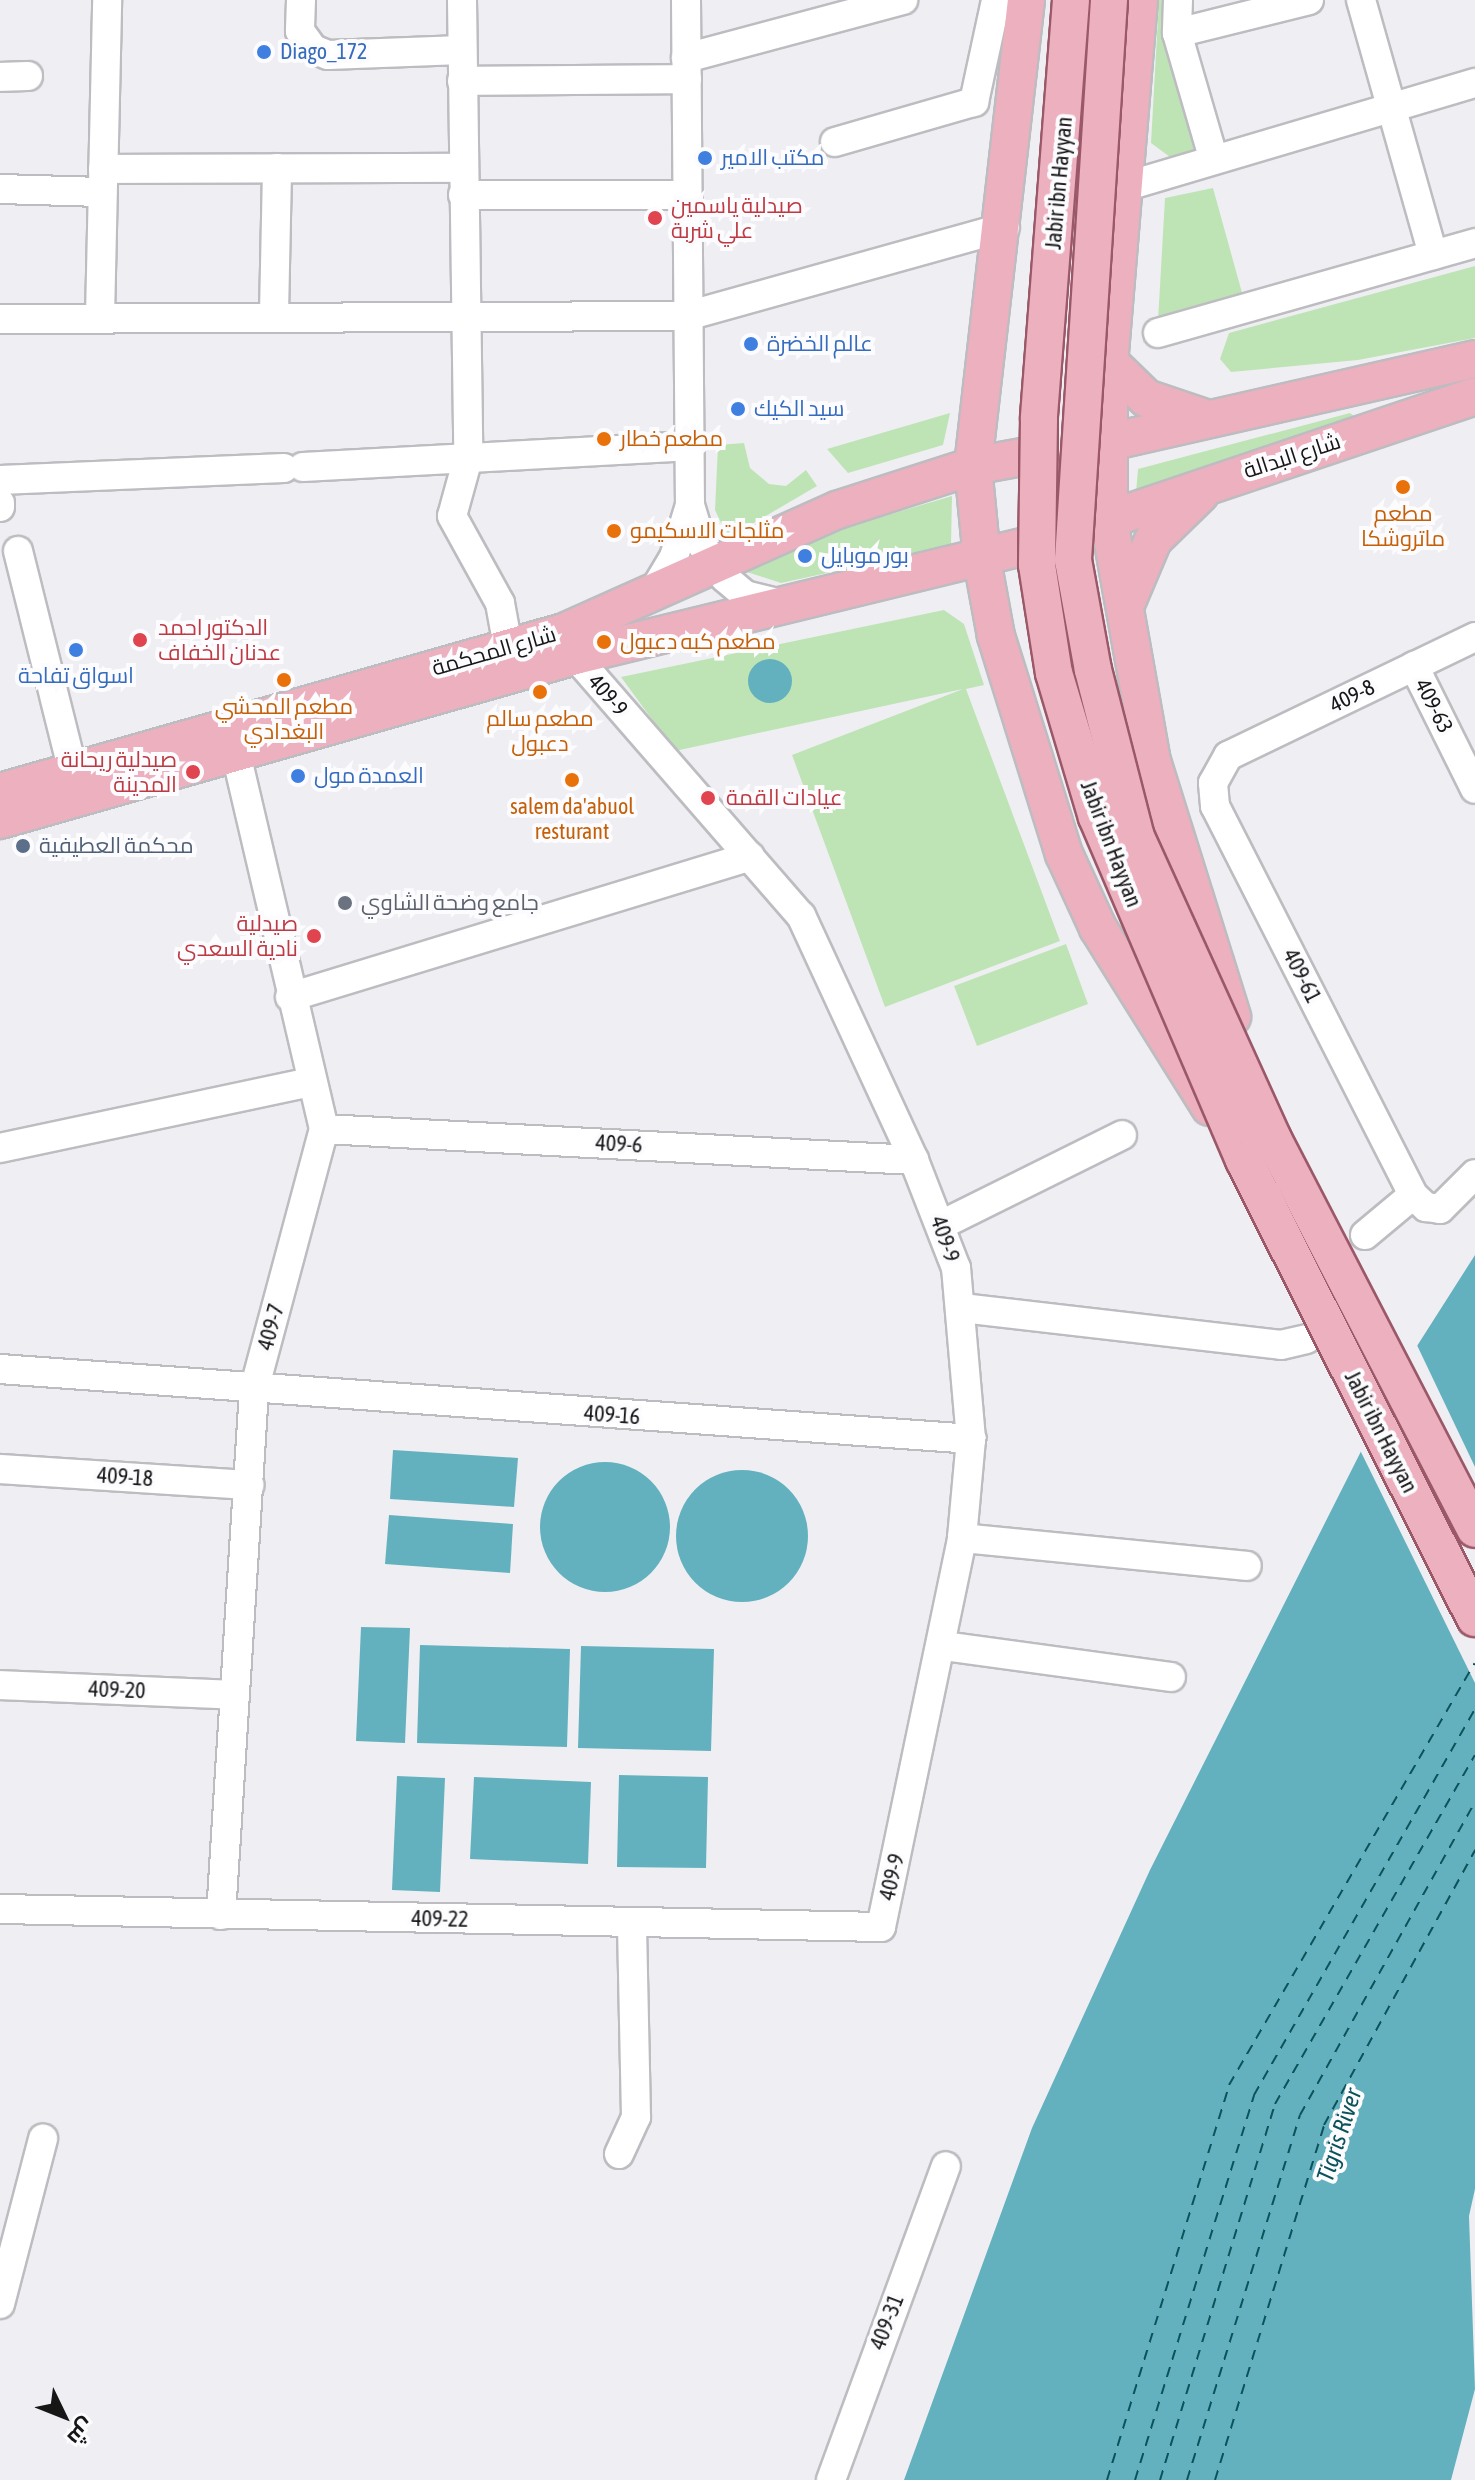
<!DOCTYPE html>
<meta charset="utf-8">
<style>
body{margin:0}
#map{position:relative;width:1475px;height:2480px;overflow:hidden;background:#efeff3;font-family:"Asap Condensed",Cairo,sans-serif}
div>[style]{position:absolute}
.green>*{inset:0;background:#bee4b6}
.water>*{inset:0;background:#63b1be}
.round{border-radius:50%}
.pier>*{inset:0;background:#efeff3}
.ferry>*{height:2px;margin-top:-1px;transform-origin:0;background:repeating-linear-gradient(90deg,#0c525b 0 10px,transparent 0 18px)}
.roads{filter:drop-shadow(2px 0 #bdbcc0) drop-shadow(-2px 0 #bdbcc0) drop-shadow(0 2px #bdbcc0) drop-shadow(0 -2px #bdbcc0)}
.minor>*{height:28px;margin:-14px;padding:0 14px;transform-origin:14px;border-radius:14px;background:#fff}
.major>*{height:36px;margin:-18px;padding:0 18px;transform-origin:18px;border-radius:18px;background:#edb0bf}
.bridges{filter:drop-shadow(2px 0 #9a5868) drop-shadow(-2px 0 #9a5868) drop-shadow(0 2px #9a5868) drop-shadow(0 -2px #9a5868)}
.major-bridge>*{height:36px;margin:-18px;padding:0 18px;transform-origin:18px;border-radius:18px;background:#edb0bf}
.dots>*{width:22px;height:22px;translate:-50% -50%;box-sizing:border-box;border:4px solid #fcfcff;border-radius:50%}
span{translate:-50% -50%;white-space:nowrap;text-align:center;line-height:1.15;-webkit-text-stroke:8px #fcfcff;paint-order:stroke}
.shop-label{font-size:22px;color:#366cbe}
.left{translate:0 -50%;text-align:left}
.street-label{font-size:22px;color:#161617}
.health-label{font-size:22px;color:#be3a42}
.right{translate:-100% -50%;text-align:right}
.food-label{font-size:22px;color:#c56008}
.service-label{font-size:22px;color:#4e5e75}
.worship-label{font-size:22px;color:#5b616d}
.water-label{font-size:24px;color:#0c525b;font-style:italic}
.north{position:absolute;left:24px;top:2376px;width:80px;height:80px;-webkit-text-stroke:6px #fcfcff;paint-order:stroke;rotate:133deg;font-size:22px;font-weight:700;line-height:32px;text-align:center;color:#161617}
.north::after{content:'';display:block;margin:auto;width:28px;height:36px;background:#161617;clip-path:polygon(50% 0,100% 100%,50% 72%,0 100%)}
</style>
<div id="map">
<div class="green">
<div style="clip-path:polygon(1159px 0,1173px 0,1202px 151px,1174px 160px,1151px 143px)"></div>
<div style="clip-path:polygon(1213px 188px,1244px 300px,1158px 321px,1165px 198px)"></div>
<div style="clip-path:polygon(1475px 266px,1475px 338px,1358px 360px,1231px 372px,1220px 359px,1229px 333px)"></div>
<div style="clip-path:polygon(950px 413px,943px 445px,848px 473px,827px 449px)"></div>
<div style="clip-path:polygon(1350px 413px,1358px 419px,1136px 493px,1138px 469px)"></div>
<div style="clip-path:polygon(744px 443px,750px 468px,769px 484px,786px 486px,806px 470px,817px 486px,728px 538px,715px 510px,718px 445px)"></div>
<div style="clip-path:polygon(952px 496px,951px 546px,781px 583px,747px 572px,847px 527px)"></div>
<div style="clip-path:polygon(944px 610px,964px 624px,984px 685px,966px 689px,1060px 941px,885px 1007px,792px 755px,963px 689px,675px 751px,621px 677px)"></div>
<div style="clip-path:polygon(1066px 944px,1088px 1004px,977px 1046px,954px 986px)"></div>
</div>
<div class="water">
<div class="round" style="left:748px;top:659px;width:44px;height:44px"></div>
<div style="clip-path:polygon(1475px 1255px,1475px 2189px,1469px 2216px,1475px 2389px,1451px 2480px,904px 2480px,1032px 2128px,1150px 1870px,1403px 1368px)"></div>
<div style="clip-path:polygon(393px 1450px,518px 1458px,514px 1507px,390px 1499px)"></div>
<div class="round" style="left:540px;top:1462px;width:130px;height:130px"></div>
<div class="round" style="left:676px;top:1470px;width:132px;height:132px"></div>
<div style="clip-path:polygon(389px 1515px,513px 1524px,510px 1573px,385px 1564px)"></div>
<div style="clip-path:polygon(361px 1627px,410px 1628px,405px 1743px,356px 1741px)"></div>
<div style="clip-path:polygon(420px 1645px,570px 1649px,567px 1747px,417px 1743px)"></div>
<div style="clip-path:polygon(581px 1646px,714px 1649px,711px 1751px,578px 1748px)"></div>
<div style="clip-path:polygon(619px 1775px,708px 1777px,706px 1868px,617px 1867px)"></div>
<div style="clip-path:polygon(397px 1776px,445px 1778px,440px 1892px,392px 1890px)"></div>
<div style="clip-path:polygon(474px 1777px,591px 1782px,588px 1864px,470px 1859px)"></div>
</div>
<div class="pier">
<div style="clip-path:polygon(1415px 1341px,1475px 1467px,1475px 1683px,1358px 1446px)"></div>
</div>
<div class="ferry">
<div style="left:1107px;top:2480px;width:413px;rotate:-72.8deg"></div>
<div style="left:1229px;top:2085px;width:488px;rotate:-59.8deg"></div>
<div style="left:1135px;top:2480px;width:403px;rotate:-72.8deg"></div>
<div style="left:1254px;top:2095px;width:445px;rotate:-60.2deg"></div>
<div style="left:1160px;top:2480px;width:393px;rotate:-73deg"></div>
<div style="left:1275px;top:2104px;width:402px;rotate:-60.2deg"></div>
<div style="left:1187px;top:2480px;width:382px;rotate:-72.8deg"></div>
<div style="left:1300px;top:2115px;width:359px;rotate:-60.8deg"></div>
<div style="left:1215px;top:2480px;width:371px;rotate:-72.9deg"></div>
<div style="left:1324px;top:2125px;width:314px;rotate:-61.2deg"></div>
</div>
<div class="roads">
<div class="minor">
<div style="left:301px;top:0;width:31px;rotate:92deg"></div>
<div style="left:300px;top:31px;width:22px;rotate:54deg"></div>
<div style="left:313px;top:49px;width:16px;rotate:22deg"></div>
<div style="left:328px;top:55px;width:134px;rotate:-2.1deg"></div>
<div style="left:462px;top:0;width:458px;rotate:89.2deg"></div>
<div style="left:468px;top:458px;width:60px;rotate:105.4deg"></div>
<div style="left:452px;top:516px;width:99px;rotate:61.1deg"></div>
<div style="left:500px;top:603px;width:45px;rotate:79.7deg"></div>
<div style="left:686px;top:0;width:505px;rotate:89.55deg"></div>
<div style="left:690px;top:505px;width:42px;rotate:73.3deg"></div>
<div style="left:702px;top:545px;width:40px;rotate:55.1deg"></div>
<div style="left:725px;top:578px;width:26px;rotate:40deg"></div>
<div style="left:745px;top:595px;width:37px;rotate:14deg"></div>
<div style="left:1178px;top:0;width:33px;rotate:92deg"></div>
<div style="left:1177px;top:33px;width:132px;rotate:73.8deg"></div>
<div style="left:1361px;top:0;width:265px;rotate:74.2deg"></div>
<div style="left:1177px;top:33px;width:136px;rotate:-14deg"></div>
<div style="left:686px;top:58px;width:225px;rotate:-15deg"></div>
<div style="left:0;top:77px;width:28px;rotate:-2deg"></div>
<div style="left:462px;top:81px;width:225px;rotate:-0.5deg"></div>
<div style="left:835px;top:142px;width:145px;rotate:-16.1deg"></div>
<div style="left:974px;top:102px;width:104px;rotate:-77.8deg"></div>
<div style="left:103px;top:169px;width:360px;rotate:-0.2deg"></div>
<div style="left:1127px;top:186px;width:363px;rotate:-16.5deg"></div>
<div style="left:0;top:189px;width:102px;rotate:1.7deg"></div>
<div style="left:463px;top:195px;width:224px"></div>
<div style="left:274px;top:314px;width:146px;rotate:-88.8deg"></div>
<div style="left:100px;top:317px;width:317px;rotate:-88.7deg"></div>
<div style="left:0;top:319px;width:687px;rotate:-0.25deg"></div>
<div style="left:687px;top:316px;width:330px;rotate:-15.6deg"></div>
<div style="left:1158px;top:333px;width:330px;rotate:-15.8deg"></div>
<div style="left:303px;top:467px;width:385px;rotate:-3.1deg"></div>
<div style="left:0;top:480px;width:284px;rotate:-2.4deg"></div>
<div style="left:0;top:503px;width:4px;rotate:90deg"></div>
<div style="left:18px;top:551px;width:227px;rotate:76deg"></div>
<div style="left:652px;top:594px;width:43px;rotate:-59.3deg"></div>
<div style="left:674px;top:557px;width:54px;rotate:-72.9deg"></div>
<div style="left:1475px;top:637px;width:274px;rotate:154.3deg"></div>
<div style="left:1228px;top:756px;width:31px;rotate:119deg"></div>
<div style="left:1213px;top:783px;width:23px;rotate:85deg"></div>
<div style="left:1215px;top:806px;width:436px;rotate:63deg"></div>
<div style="left:1413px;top:1195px;width:18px;rotate:43deg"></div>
<div style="left:1426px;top:1207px;width:14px;rotate:8deg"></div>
<div style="left:1440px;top:1209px;width:49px;rotate:-45deg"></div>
<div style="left:1414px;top:666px;width:137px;rotate:63.6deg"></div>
<div style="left:290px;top:997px;width:481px;rotate:-17deg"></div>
<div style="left:324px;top:1129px;width:591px;rotate:3.01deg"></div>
<div style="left:0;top:1148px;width:318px;rotate:-12deg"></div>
<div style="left:941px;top:1225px;width:202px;rotate:-26.4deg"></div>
<div style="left:1365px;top:1235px;width:62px;rotate:-39.8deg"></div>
<div style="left:962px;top:1308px;width:321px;rotate:6.6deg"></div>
<div style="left:1281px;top:1345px;width:26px;rotate:-13deg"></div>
<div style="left:0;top:1369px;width:974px;rotate:4.12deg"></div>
<div style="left:0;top:1469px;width:250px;rotate:3.7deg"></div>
<div style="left:962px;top:1538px;width:286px;rotate:5.6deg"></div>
<div style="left:944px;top:1646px;width:229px;rotate:7.8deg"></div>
<div style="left:0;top:1685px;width:234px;rotate:2.4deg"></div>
<div style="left:0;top:1909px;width:881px;rotate:1.17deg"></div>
<div style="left:881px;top:1927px;width:397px;rotate:-78.2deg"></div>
<div style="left:962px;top:1538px;width:99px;rotate:-84.8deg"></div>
<div style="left:971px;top:1439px;width:172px;rotate:-95deg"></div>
<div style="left:956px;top:1268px;width:116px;rotate:-111.3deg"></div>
<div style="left:914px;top:1160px;width:269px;rotate:-114.8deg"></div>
<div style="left:801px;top:916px;width:344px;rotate:-131deg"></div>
<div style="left:221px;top:1915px;width:526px;rotate:-86.4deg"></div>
<div style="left:254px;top:1390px;width:270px;rotate:-75deg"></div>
<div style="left:324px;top:1129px;width:386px;rotate:-103.2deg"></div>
<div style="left:619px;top:2154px;width:41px;rotate:-65.3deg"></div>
<div style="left:636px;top:2117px;width:195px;rotate:-91.2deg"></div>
<div style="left:0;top:2304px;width:171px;rotate:-75.4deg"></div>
<div style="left:831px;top:2480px;width:334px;rotate:-69.9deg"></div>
</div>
<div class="major">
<div style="left:1026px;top:0;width:469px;rotate:96.5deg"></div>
<div style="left:973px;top:466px;width:94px;rotate:84.5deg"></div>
<div style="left:982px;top:560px;width:77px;rotate:79.6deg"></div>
<div style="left:996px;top:636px;width:228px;rotate:72.7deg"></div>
<div style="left:1064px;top:854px;width:81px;rotate:65.3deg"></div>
<div style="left:1098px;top:928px;width:211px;rotate:58deg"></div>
<div style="left:1139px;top:0;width:363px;rotate:94.7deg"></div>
<div style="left:1109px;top:362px;width:158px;rotate:90deg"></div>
<div style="left:1109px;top:520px;width:245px;rotate:79.9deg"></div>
<div style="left:1152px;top:761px;width:268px;rotate:72.6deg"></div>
<div style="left:1109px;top:362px;width:52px;rotate:44.2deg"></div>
<div style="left:1146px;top:398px;width:65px;rotate:18.7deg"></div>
<div style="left:1092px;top:446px;width:393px;rotate:-12.8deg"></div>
<div style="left:1092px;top:525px;width:404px;rotate:-18.6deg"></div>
<div style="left:1126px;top:604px;width:69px;rotate:-67.1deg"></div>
<div style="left:1153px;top:540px;width:66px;rotate:-44.4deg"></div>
<div style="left:0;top:792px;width:586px;rotate:-15.84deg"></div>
<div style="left:564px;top:632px;width:299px;rotate:-24.1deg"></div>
<div style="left:837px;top:510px;width:143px;rotate:-17.9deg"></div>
<div style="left:973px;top:466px;width:50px;rotate:-10.4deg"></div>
<div style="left:0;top:820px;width:598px;rotate:-15.92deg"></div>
<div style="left:575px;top:656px;width:459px;rotate:-13.7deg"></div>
</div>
</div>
<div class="bridges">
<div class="major-bridge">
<div style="left:1071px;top:0;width:420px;rotate:94.4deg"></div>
<div style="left:1039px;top:419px;width:146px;rotate:90.8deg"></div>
<div style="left:1037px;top:565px;width:109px;rotate:81.1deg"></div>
<div style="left:1054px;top:673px;width:150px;rotate:73.4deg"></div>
<div style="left:1097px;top:817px;width:373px;rotate:66.8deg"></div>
<div style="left:1244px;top:1160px;width:513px;rotate:63.24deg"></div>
<div style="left:1109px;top:0;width:561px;rotate:93.68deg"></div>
<div style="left:1073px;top:560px;width:112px;rotate:79.7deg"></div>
<div style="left:1093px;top:670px;width:172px;rotate:75.6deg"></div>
<div style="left:1136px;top:837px;width:332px;rotate:65.6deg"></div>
<div style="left:1273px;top:1139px;width:439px;rotate:62.6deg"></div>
</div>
</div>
<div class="dots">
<div style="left:264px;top:52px;background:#3f7fe0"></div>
<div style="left:705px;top:158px;background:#3f7fe0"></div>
<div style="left:655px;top:218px;background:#e0444e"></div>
<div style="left:751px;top:344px;background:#3f7fe0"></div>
<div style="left:738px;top:409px;background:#3f7fe0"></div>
<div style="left:604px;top:439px;background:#e8710a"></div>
<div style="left:1403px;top:487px;background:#e8710a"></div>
<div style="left:614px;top:531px;background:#e8710a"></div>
<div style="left:805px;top:556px;background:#3f7fe0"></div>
<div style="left:140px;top:640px;background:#e0444e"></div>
<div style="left:604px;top:642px;background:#e8710a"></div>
<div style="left:76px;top:650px;background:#3f7fe0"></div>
<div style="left:284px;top:680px;background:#e8710a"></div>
<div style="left:540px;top:692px;background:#e8710a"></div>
<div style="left:193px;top:772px;background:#e0444e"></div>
<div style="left:298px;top:776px;background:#3f7fe0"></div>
<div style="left:572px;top:780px;background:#e8710a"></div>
<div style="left:708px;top:798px;background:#e0444e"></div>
<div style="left:23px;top:846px;background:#5c6f8a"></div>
<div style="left:345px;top:903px;background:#6b7280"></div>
<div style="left:314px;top:936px;background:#e0444e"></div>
</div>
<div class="shop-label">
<span class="left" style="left:280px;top:52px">Diago_172</span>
<span class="left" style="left:721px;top:158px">مكتب الامير</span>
<span class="left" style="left:767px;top:344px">عالم الخضرة</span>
<span class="left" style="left:754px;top:409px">سيد الكيك</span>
<span class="left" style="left:821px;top:556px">بور موبايل</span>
<span style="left:76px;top:676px">اسواق تفاحة</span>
<span class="left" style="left:314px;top:776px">العمدة مول</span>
</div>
<div class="street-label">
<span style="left:1059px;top:183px;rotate:-85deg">Jabir ibn Hayyan</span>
<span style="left:1292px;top:456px;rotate:-18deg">شارع البدالة</span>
<span style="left:494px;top:651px;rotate:-16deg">شارع المحكمة</span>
<span style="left:608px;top:695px;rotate:49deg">409-9</span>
<span style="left:1352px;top:696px;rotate:-26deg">409-8</span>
<span style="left:1434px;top:706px;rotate:63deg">409-63</span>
<span style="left:1111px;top:844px;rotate:69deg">Jabir ibn Hayyan</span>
<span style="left:1302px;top:976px;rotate:63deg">409-61</span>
<span style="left:619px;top:1144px;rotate:3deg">409-6</span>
<span style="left:945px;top:1239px;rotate:71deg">409-9</span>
<span style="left:271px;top:1327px;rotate:-75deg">409-7</span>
<span style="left:612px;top:1415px;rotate:4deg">409-16</span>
<span style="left:1381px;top:1432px;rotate:63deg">Jabir ibn Hayyan</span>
<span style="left:125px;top:1477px;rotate:4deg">409-18</span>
<span style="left:117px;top:1690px;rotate:2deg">409-20</span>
<span style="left:892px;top:1877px;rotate:-77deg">409-9</span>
<span style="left:440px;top:1919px;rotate:1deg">409-22</span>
<span style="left:887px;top:2322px;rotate:-69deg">409-31</span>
</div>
<div class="health-label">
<span class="left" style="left:671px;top:218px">صيدلية ياسمين<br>علي شربة</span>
<span class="left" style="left:158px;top:640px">الدكتور احمد<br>عدنان الخفاف</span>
<span class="right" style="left:177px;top:772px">صيدلية ريحانة<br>المدينة</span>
<span class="left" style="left:726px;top:798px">عيادات القمة</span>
<span class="right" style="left:298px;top:936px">صيدلية<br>نادية السعدي</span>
</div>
<div class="food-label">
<span class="left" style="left:620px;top:439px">مطعم خطار</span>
<span style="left:1403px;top:526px">مطعم<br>ماتروشكا</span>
<span class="left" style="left:630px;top:531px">مثلجات الاسكيمو</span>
<span class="left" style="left:620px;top:642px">مطعم كبه دعبول</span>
<span style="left:284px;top:719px">مطعم المحشي<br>البغدادي</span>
<span style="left:540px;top:731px">مطعم سالم<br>دعبول</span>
<span style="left:572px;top:819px">salem da'abuol<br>resturant</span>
</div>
<div class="service-label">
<span class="left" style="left:39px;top:846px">محكمة العطيفية</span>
</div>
<div class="worship-label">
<span class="left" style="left:361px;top:903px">جامع وضحة الشاوي</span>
</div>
<div class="water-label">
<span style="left:1339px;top:2135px;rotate:-72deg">Tigris River</span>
</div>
<div class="north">ش</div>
</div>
